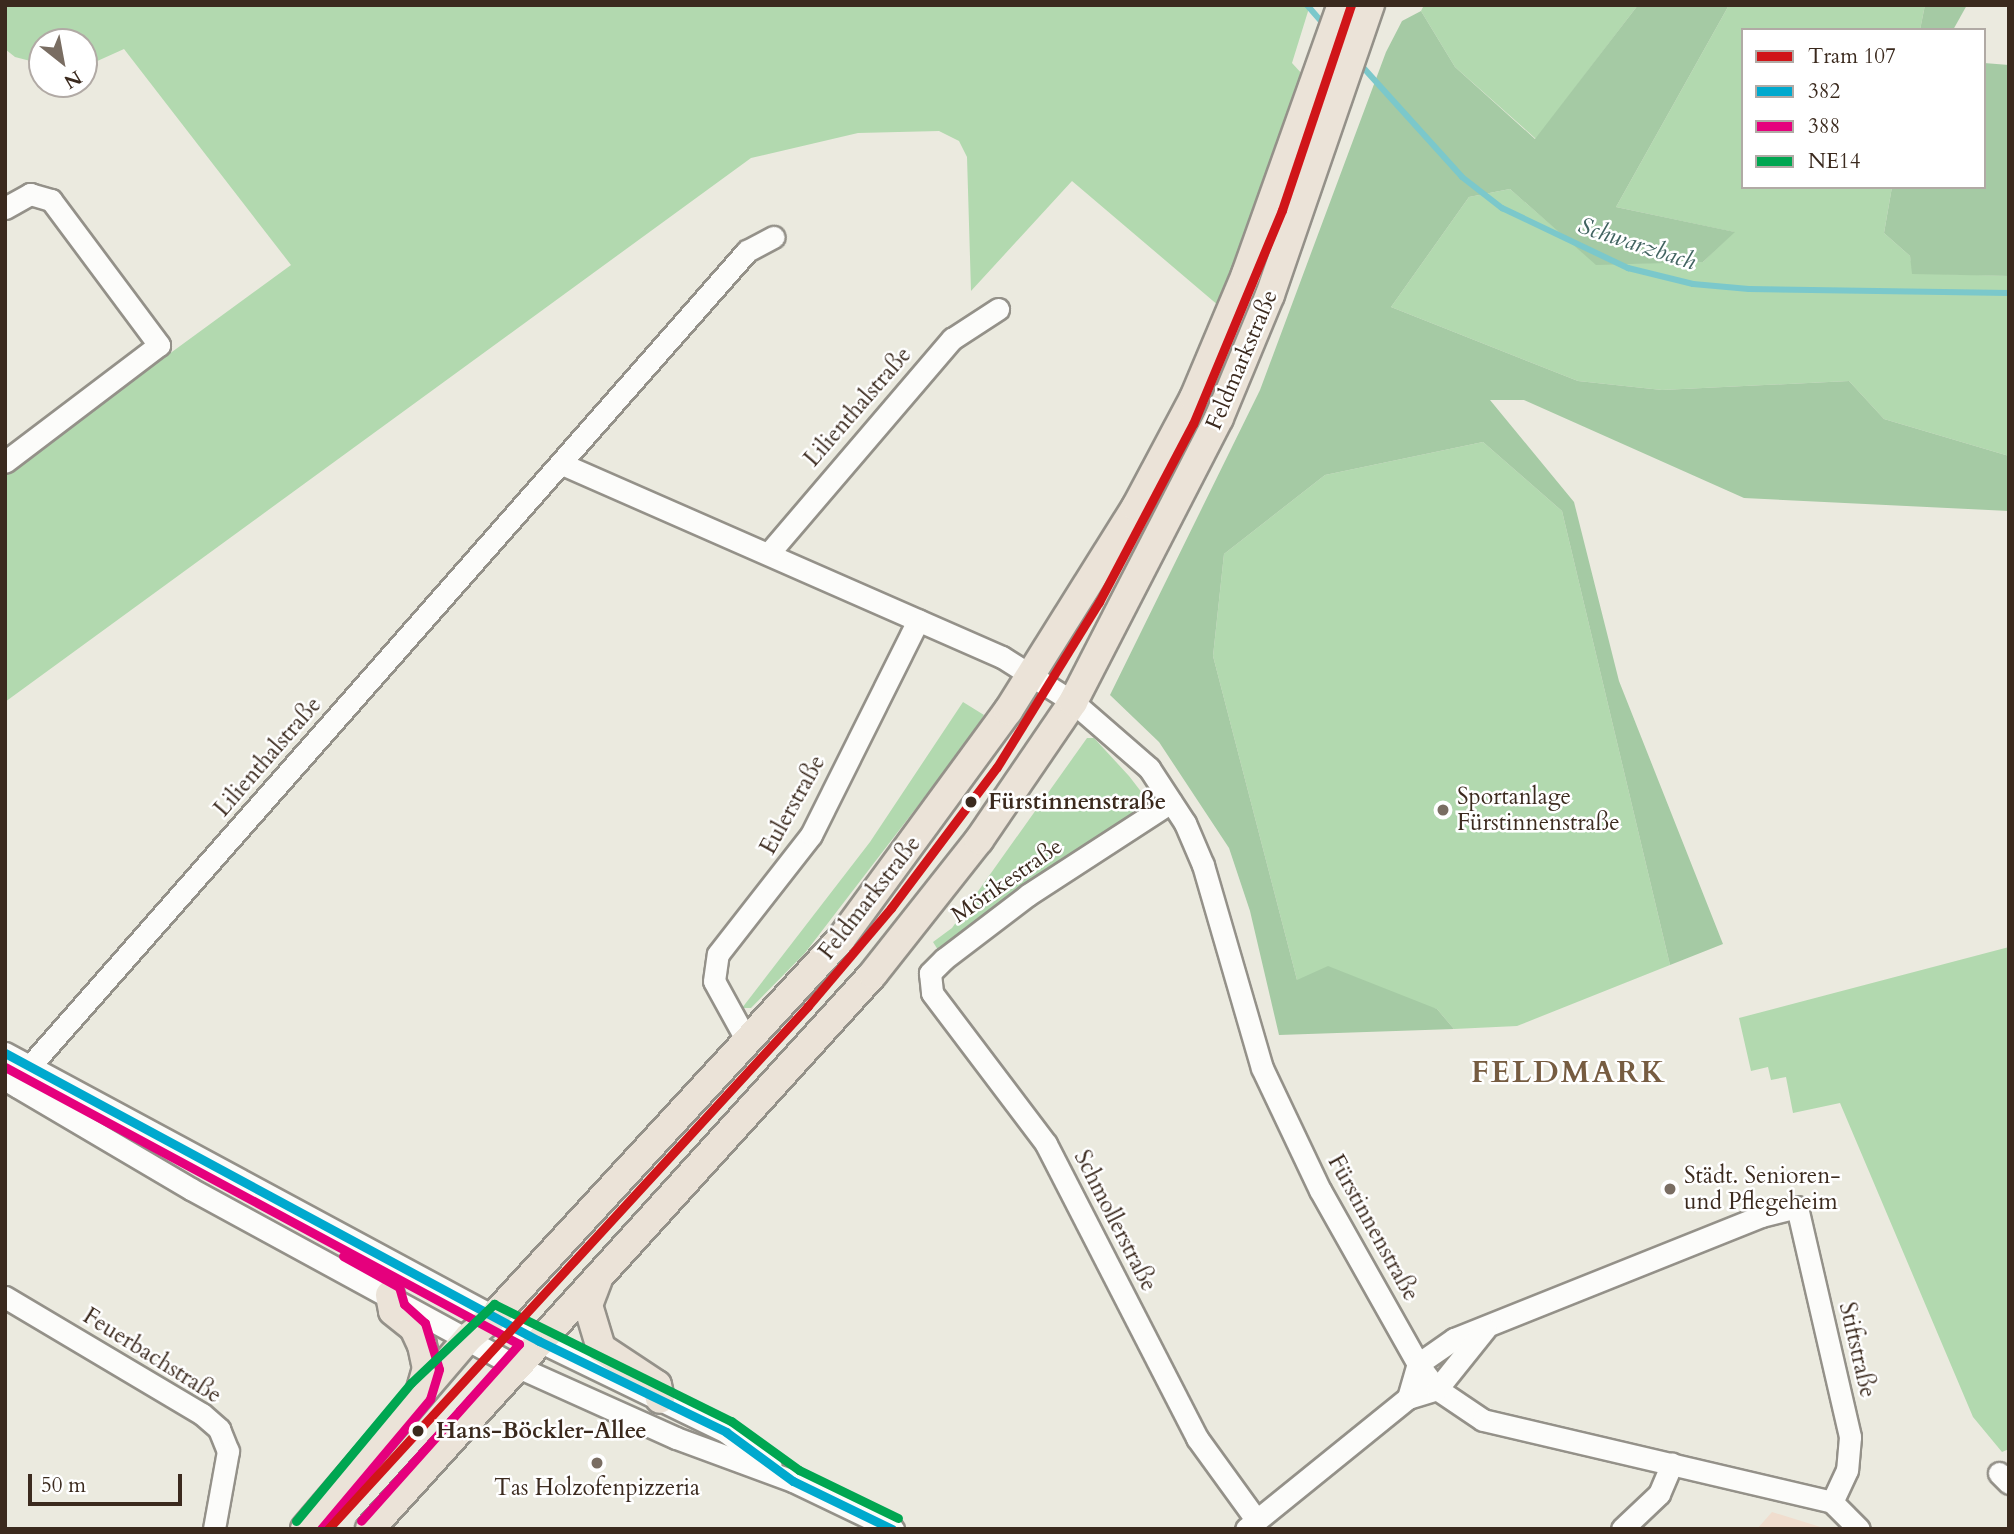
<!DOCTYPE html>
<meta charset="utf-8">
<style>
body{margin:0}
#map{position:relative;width:2014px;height:1534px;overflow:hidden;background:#ebeadf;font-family:Cardo,serif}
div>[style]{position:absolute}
.built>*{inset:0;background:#f0ddce}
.green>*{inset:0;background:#b2d9af}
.forest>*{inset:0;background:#a5caa4}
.stream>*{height:6px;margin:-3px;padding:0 3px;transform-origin:3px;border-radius:3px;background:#7bc8cb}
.roads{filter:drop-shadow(2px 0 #949189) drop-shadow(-2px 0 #949189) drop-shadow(0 2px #949189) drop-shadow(0 -2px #949189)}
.minor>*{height:21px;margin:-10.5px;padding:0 10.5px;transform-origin:10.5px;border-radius:10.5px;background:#fcfcfa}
.major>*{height:28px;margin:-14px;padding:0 14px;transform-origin:14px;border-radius:14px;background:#ebe3d8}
.bus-1>*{height:9px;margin:-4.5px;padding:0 4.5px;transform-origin:4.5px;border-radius:4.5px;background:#00a9ce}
.bus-2>*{height:9px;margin:-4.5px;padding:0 4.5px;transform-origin:4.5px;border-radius:4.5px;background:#e5007d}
.bus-3>*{height:9px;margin:-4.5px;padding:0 4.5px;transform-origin:4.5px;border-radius:4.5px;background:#00a651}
.tram-1>*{height:9px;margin:-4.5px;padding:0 4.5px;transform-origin:4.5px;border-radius:4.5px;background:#d01519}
.dots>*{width:19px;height:19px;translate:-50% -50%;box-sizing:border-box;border:4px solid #fff;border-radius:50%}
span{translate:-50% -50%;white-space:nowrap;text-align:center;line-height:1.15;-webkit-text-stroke:5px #fff;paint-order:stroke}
.street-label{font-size:23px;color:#3b2a1e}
.poi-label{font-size:23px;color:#3b2a1e}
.left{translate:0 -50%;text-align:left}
.stop-label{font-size:23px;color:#3b2a1e;font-weight:700}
.water-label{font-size:24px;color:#416360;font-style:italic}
.district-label{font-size:30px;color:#765c41;font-weight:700;letter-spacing:2px}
.frame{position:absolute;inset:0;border:7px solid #3b2a1e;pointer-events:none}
.legend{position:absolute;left:1741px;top:28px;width:245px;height:161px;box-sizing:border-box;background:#fff;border:2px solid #b1aaa5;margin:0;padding:9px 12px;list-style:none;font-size:21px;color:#3b2a1e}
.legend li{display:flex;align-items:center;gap:14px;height:35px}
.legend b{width:35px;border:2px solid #b1aaa5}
.north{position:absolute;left:28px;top:28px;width:70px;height:70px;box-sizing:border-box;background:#fff;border:2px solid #b1aaa5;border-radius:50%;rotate:149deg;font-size:19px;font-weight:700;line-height:28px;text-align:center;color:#3b2a1e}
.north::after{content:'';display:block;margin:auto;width:24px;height:32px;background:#796d62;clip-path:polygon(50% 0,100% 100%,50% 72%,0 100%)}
.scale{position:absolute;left:28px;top:1474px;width:154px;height:32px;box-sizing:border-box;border:4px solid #3b2a1e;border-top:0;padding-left:9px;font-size:21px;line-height:24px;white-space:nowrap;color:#3b2a1e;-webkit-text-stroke:5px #fff;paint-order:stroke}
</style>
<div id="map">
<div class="built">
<div style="clip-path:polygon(1772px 1512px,1827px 1529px,1757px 1529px)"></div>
</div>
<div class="green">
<div style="clip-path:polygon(5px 5px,1310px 5px,1292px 63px,1303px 75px,1219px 306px,1072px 181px,971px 291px,967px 157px,959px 141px,939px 131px,858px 133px,751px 158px,5px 702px,5px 474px,291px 265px,124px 49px,84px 67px,84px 42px,42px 42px,42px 64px,15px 57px,5px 49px)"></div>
<div style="clip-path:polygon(1424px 5px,1638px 5px,1536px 139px,1455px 67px,1421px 11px)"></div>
<div style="clip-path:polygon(1729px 5px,1925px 5px,1920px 30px,1743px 30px,1743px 187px,1892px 187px,1884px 233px,1910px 256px,1913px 273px,2009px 276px,2009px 456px,1884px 419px,1849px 381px,1662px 390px,1578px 381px,1391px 307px,1469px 197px,1510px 189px,1596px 264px,1703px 262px,1734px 232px,1616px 207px)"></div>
<div style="clip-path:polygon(1483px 442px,1562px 511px,1670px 965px,1517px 1026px,1454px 1029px,1437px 1009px,1297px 980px,1213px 656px,1224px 554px,1325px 475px)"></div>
<div style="clip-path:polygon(963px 702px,984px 715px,966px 743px,805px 953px,751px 1008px,742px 1008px,870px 842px)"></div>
<div style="clip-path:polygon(1087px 738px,1094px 738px,1129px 776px,1146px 798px,1142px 807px,938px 950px,933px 942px,952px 928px)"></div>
<div style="clip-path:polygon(2009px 947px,2009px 1449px,2002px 1452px,1973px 1417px,1840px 1103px,1793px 1113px,1786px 1077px,1771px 1080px,1768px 1067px,1751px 1071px,1739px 1018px)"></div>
</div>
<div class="forest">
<div style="clip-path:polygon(1638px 5px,1729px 5px,1616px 207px,1735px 232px,1703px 262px,1596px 265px,1510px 189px,1469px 197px,1391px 307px,1578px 381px,1662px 390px,1849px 381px,1884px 419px,2009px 456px,2009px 511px,1744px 498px,1524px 400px,1490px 400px,1574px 502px,1619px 681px,1723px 944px,1670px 965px,1562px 511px,1483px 442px,1325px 475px,1224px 554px,1213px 656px,1297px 980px,1328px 966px,1437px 1009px,1454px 1029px,1279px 1035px,1250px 911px,1229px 848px,1159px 742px,1110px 695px,1260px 390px,1386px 52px,1402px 21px,1421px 11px,1455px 67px,1535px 139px)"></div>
<div style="clip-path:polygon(1925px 5px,1967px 5px,1953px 30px,1920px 30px)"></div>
<div style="clip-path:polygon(1984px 63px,2009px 65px,2009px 276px,1912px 274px,1910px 256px,1884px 233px,1892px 187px,1984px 187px)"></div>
</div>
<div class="stream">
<div style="left:1307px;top:5px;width:29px;rotate:49deg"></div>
<div style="left:1360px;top:64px;width:152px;rotate:47.9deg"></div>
<div style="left:1462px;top:177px;width:51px;rotate:37.8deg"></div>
<div style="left:1502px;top:208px;width:140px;rotate:25.5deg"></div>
<div style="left:1628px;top:268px;width:67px;rotate:13.8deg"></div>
<div style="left:1693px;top:284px;width:56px;rotate:5.1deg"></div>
<div style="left:1749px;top:289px;width:260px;rotate:0.9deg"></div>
</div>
<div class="roads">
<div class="minor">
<div style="left:5px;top:208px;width:29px;rotate:-29deg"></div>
<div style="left:30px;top:194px;width:22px;rotate:16deg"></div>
<div style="left:51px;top:200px;width:181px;rotate:53.3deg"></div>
<div style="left:159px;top:345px;width:193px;rotate:142.8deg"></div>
<div style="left:562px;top:464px;width:480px;rotate:23.7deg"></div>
<div style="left:1002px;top:657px;width:84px;rotate:32.4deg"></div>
<div style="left:1073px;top:702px;width:101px;rotate:41deg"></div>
<div style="left:1149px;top:768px;width:66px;rotate:56.8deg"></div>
<div style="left:1185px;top:823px;width:46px;rotate:66.8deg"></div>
<div style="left:1203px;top:865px;width:211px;rotate:73.8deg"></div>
<div style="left:1262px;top:1068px;width:135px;rotate:64.6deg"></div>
<div style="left:1320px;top:1190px;width:200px;rotate:60.6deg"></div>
<div style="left:1418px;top:1364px;width:31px;rotate:53deg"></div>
<div style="left:1437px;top:1389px;width:55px;rotate:34deg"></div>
<div style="left:1483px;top:1420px;width:359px;rotate:13.2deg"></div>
<div style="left:1832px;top:1502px;width:38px;rotate:45deg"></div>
<div style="left:769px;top:553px;width:282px;rotate:-49.5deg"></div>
<div style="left:952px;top:339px;width:55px;rotate:-33.1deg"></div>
<div style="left:1171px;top:802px;width:171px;rotate:147deg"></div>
<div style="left:1028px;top:895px;width:106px;rotate:142.7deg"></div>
<div style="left:944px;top:959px;width:20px;rotate:135deg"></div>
<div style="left:930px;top:973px;width:20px;rotate:84deg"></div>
<div style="left:932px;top:993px;width:189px;rotate:52.9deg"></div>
<div style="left:1046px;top:1144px;width:331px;rotate:62.8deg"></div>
<div style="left:1197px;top:1438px;width:99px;rotate:54.1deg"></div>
<div style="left:747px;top:1041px;width:68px;rotate:-118.8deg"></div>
<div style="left:714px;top:981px;width:27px;rotate:-82deg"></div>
<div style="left:718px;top:954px;width:151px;rotate:-52deg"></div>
<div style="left:811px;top:835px;width:240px;rotate:-63.5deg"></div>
<div style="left:5px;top:1053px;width:607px;rotate:28.34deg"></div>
<div style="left:539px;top:1341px;width:208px;rotate:25.9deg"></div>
<div style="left:726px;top:1432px;width:56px;rotate:37.1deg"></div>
<div style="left:6px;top:1080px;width:215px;rotate:30.5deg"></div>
<div style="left:191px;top:1189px;width:372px;rotate:28.6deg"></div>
<div style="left:518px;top:1367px;width:173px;rotate:24.2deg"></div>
<div style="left:676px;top:1438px;width:125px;rotate:20.2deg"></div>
<div style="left:793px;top:1481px;width:111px;rotate:25.6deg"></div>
<div style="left:18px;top:1087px;width:24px;rotate:-60deg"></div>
<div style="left:30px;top:1066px;width:1086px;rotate:-48.66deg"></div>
<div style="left:747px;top:251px;width:30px;rotate:-28deg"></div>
<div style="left:5px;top:1297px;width:229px;rotate:30.7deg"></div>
<div style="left:202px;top:1414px;width:23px;rotate:41deg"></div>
<div style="left:219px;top:1429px;width:24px;rotate:68deg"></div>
<div style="left:228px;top:1451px;width:79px;rotate:100.2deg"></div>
<div style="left:1408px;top:1398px;width:35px;rotate:-74deg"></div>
<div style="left:1418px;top:1364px;width:44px;rotate:-34.8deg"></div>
<div style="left:1454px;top:1339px;width:331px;rotate:-21.8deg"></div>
<div style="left:1761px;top:1216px;width:37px;rotate:-14deg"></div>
<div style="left:1797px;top:1207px;width:236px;rotate:77deg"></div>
<div style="left:1850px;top:1437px;width:33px;rotate:95deg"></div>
<div style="left:1847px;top:1470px;width:35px;rotate:115deg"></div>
<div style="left:1999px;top:1473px;width:14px;rotate:45deg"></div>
<div style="left:1246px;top:1529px;width:208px;rotate:-39deg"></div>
<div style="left:1408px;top:1398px;width:30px;rotate:-17deg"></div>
<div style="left:1437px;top:1389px;width:77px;rotate:-51.3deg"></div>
<div style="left:1622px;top:1529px;width:51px;rotate:-43.4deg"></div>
<div style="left:1659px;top:1494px;width:33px;rotate:-67deg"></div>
</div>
<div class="major">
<div style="left:598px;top:1279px;width:28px;rotate:111deg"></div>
<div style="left:588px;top:1305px;width:45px;rotate:73.2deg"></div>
<div style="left:601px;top:1348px;width:67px;rotate:33.5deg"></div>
<div style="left:657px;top:1385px;width:14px;rotate:78deg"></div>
<div style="left:390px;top:1295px;width:16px;rotate:79deg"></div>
<div style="left:393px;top:1311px;width:27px;rotate:39deg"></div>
<div style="left:414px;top:1328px;width:19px;rotate:65deg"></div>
<div style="left:422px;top:1345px;width:24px;rotate:78deg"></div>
<div style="left:427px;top:1368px;width:25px;rotate:106deg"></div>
<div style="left:305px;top:1529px;width:253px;rotate:-49.5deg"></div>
<div style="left:469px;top:1337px;width:33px;rotate:-40deg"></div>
<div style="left:494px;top:1316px;width:512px;rotate:-47.37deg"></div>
<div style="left:841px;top:939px;width:283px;rotate:-53.8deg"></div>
<div style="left:1008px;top:711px;width:241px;rotate:-57.9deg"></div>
<div style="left:1136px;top:507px;width:123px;rotate:-62deg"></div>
<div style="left:1194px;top:398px;width:134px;rotate:-67.2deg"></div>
<div style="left:1246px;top:274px;width:286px;rotate:-70.4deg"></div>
<div style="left:370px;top:1529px;width:749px;rotate:-47.81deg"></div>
<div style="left:873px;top:974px;width:171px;rotate:-51.7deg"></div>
<div style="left:979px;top:840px;width:167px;rotate:-55.7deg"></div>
<div style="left:1073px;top:702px;width:319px;rotate:-62.8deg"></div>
<div style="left:1219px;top:418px;width:133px;rotate:-67.5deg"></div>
<div style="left:1270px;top:295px;width:307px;rotate:-71deg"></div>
</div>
</div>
<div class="bus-1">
<div style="left:5px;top:1053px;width:607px;rotate:28.34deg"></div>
<div style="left:539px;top:1341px;width:208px;rotate:25.9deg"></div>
<div style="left:726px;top:1432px;width:83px;rotate:36.2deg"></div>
<div style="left:793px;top:1481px;width:110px;rotate:25.9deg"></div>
</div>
<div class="bus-2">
<div style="left:5px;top:1067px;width:584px;rotate:28.32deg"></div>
<div style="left:519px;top:1344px;width:237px;rotate:131.8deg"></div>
<div style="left:321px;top:1529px;width:170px;rotate:-50deg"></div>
<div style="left:430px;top:1399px;width:31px;rotate:-73deg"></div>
<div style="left:439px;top:1369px;width:48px;rotate:-106.9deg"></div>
<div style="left:425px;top:1323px;width:28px;rotate:-138deg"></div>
<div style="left:404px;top:1304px;width:18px;rotate:-106deg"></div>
<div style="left:399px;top:1287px;width:64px;rotate:-151deg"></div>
</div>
<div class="bus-3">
<div style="left:296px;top:1521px;width:180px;rotate:-50.2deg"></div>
<div style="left:411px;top:1383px;width:115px;rotate:-43.6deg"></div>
<div style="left:494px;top:1304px;width:264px;rotate:26.3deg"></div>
<div style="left:731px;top:1421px;width:84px;rotate:35.8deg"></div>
<div style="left:799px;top:1470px;width:110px;rotate:25.9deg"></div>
</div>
<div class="tram-1">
<div style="left:328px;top:1529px;width:710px;rotate:-47.45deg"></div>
<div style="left:808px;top:1006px;width:128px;rotate:-49.7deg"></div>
<div style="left:891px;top:908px;width:176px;rotate:-53.1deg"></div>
<div style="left:997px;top:767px;width:194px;rotate:-58.3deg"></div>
<div style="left:1099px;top:602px;width:201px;rotate:-62.2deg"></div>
<div style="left:1193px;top:424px;width:232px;rotate:-67.4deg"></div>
<div style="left:1282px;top:210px;width:216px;rotate:-71.4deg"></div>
</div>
<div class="dots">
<div style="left:971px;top:802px;background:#3b2a1e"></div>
<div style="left:1443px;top:810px;background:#796d62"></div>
<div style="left:1670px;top:1189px;background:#796d62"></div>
<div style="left:418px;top:1431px;background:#3b2a1e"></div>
<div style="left:597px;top:1463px;background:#796d62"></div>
</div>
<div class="street-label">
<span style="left:1242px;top:360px;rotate:-67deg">Feldmarkstraße</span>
<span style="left:858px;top:407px;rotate:-49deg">Lilienthalstraße</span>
<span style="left:268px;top:757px;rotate:-49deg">Lilienthalstraße</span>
<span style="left:793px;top:805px;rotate:-61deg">Eulerstraße</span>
<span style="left:1007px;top:881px;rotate:-35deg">Mörikestraße</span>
<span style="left:870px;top:898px;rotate:-52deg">Feldmarkstraße</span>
<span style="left:1115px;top:1221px;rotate:63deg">Schmollerstraße</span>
<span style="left:1373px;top:1228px;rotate:61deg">Fürstinnenstraße</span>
<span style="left:1857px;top:1350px;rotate:77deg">Stiftstraße</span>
<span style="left:152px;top:1356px;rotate:32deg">Feuerbachstraße</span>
</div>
<div class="poi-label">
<span class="left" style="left:1457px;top:810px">Sportanlage<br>Fürstinnenstraße</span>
<span class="left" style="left:1684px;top:1189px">Städt. Senioren-<br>und Pflegeheim</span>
<span style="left:597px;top:1488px">Tas Holzofenpizzeria</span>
</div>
<div class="stop-label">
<span class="left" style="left:988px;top:802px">Fürstinnenstraße</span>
<span class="left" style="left:436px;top:1431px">Hans-Böckler-Allee</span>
</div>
<div class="water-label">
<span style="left:1637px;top:244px;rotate:18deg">Schwarzbach</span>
</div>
<div class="district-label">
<span style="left:1569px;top:1073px">FELDMARK</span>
</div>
<div class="frame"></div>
<ul class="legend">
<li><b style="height:9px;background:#d01519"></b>Tram 107</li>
<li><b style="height:9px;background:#00a9ce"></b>382</li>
<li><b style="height:9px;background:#e5007d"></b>388</li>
<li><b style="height:9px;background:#00a651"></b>NE14</li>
</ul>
<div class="north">N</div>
<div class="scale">50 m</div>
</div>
